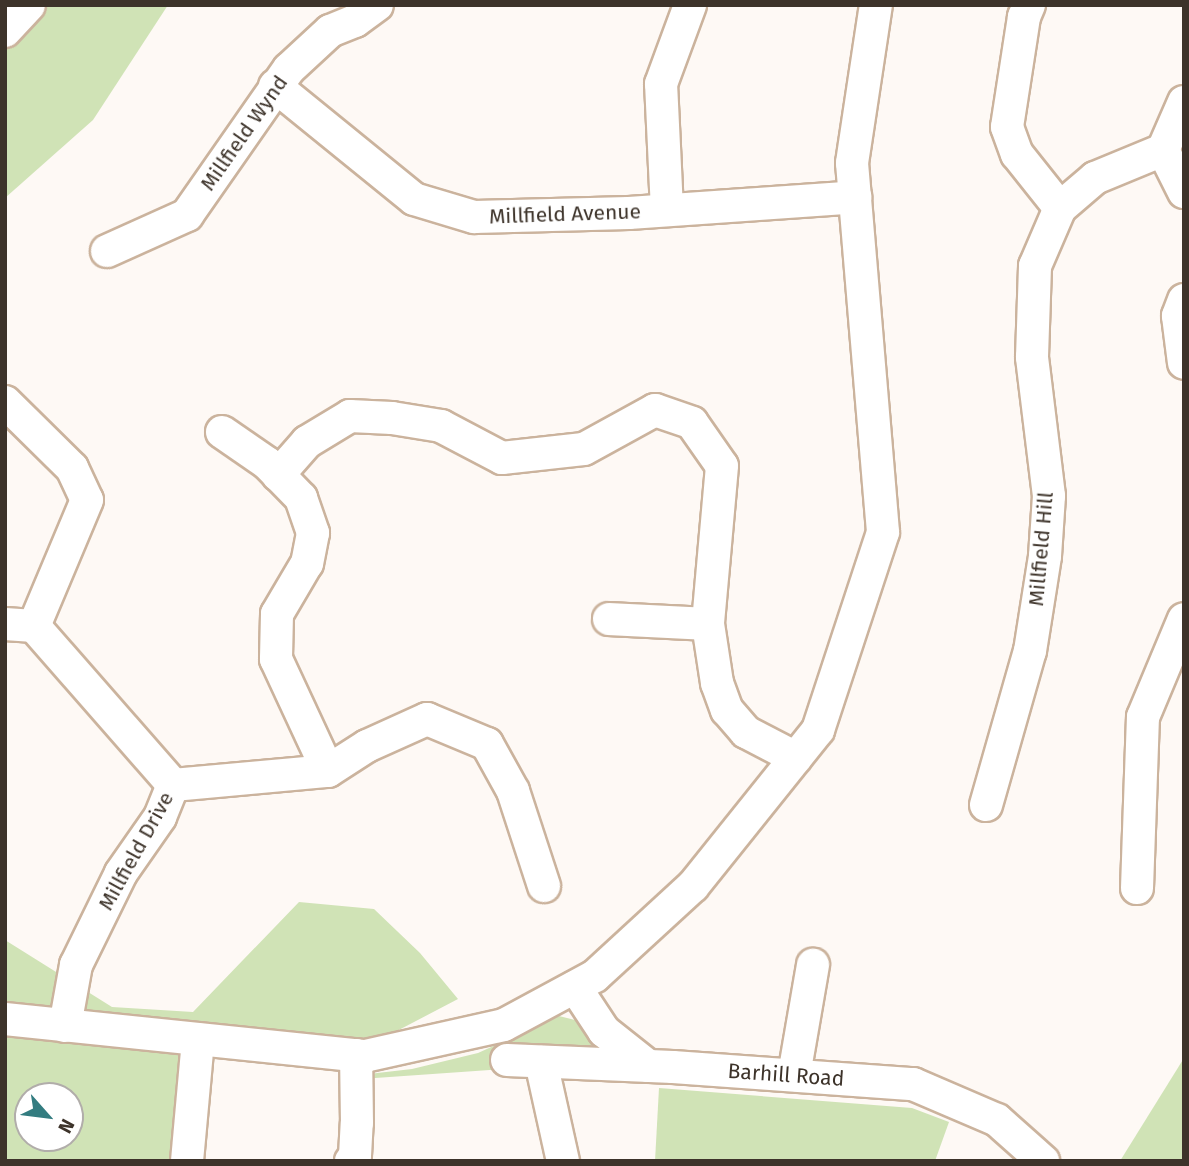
<!DOCTYPE html>
<style>
body{margin:0}
#map{position:relative;width:1189px;height:1166px;overflow:hidden;background:#fef9f5;font-family:"Fira Sans",sans-serif}
div>[style]{position:absolute}
.green>*{inset:0;background:#d0e3b6}
.roads{filter:drop-shadow(2px 0 #cbb39d) drop-shadow(-2px 0 #cbb39d) drop-shadow(0 2px #cbb39d) drop-shadow(0 -2px #cbb39d)}
.minor>*{height:32px;margin:-16px;padding:0 16px;transform-origin:16px;border-radius:16px;background:#fff}
span{translate:-50% -50%;white-space:nowrap;text-align:center;line-height:1.15;-webkit-text-stroke:5px #fff;paint-order:stroke}
.street-label{font-size:21px;color:#3d332a}
.frame{position:absolute;inset:0;border:7px solid #3d332a;pointer-events:none}
.north{position:absolute;left:14px;top:1082px;width:70px;height:70px;box-sizing:border-box;background:#fff;border:2px solid #b1adaa;border-radius:50%;rotate:118deg;font-size:19px;font-weight:700;line-height:28px;text-align:center;color:#3d332a}
.north::after{content:'';display:block;margin:auto;width:24px;height:32px;background:#337c80;clip-path:polygon(50% 0,100% 100%,50% 72%,0 100%)}
</style>
<div id="map">
<div class="green">
<div style="clip-path:polygon(5px 5px,168px 5px,93px 120px,5px 198px)"></div>
<div style="clip-path:polygon(evenodd,299px 902px,374px 909px,420px 953px,458px 999px,372px 1044px,235px 1032px,177px 1087px,169px 1161px,5px 1161px,5px 940px,112px 1007px,193px 1012px,299px 902px,28px 1096px,70px 1096px,70px 1138px,28px 1138px,28px 1096px)"></div>
<div style="clip-path:polygon(559px 1016px,583px 1022px,595px 1037px,590px 1048px,504px 1069px,361px 1079px,360px 1075px,412px 1069px,478px 1053px)"></div>
<div style="clip-path:polygon(1184px 1058px,1184px 1161px,1120px 1161px)"></div>
<div style="clip-path:polygon(659px 1088px,912px 1108px,949px 1122px,935px 1161px,655px 1161px)"></div>
</div>
<div class="roads">
<div class="minor">
<div style="left:1029px;top:5px;width:13px;rotate:113deg"></div>
<div style="left:1024px;top:17px;width:111px;rotate:98.8deg"></div>
<div style="left:1007px;top:127px;width:29px;rotate:70deg"></div>
<div style="left:1017px;top:154px;width:69px;rotate:51.5deg"></div>
<div style="left:5px;top:31px;width:35px;rotate:-47deg"></div>
<div style="left:275px;top:86px;width:179px;rotate:39.1deg"></div>
<div style="left:414px;top:199px;width:63px;rotate:16.7deg"></div>
<div style="left:474px;top:217px;width:155px;rotate:-1.5deg"></div>
<div style="left:629px;top:213px;width:227px;rotate:-4deg"></div>
<div style="left:1184px;top:102px;width:52px;rotate:113.6deg"></div>
<div style="left:1163px;top:150px;width:47px;rotate:63.4deg"></div>
<div style="left:667px;top:210px;width:126px;rotate:-92.7deg"></div>
<div style="left:661px;top:84px;width:84px;rotate:-69.8deg"></div>
<div style="left:107px;top:251px;width:88px;rotate:-24.2deg"></div>
<div style="left:187px;top:215px;width:178px;rotate:-55.1deg"></div>
<div style="left:289px;top:69px;width:56px;rotate:-42.8deg"></div>
<div style="left:330px;top:31px;width:27px;rotate:-22deg"></div>
<div style="left:355px;top:21px;width:27px;rotate:-36deg"></div>
<div style="left:1184px;top:300px;width:17px;rotate:111deg"></div>
<div style="left:1178px;top:316px;width:47px;rotate:82.7deg"></div>
<div style="left:5px;top:402px;width:94px;rotate:44.6deg"></div>
<div style="left:72px;top:468px;width:35px;rotate:65deg"></div>
<div style="left:87px;top:500px;width:137px;rotate:112.8deg"></div>
<div style="left:222px;top:432px;width:55px;rotate:34.6deg"></div>
<div style="left:267px;top:463px;width:49px;rotate:45.8deg"></div>
<div style="left:301px;top:498px;width:37px;rotate:71deg"></div>
<div style="left:313px;top:533px;width:31px;rotate:101deg"></div>
<div style="left:307px;top:563px;width:59px;rotate:120.5deg"></div>
<div style="left:277px;top:614px;width:45px;rotate:91.3deg"></div>
<div style="left:276px;top:659px;width:123px;rotate:65.1deg"></div>
<div style="left:278px;top:475px;width:44px;rotate:-48.7deg"></div>
<div style="left:307px;top:442px;width:50px;rotate:-31.2deg"></div>
<div style="left:350px;top:416px;width:42px;rotate:2.7deg"></div>
<div style="left:392px;top:418px;width:50px;rotate:9.3deg"></div>
<div style="left:441px;top:426px;width:69px;rotate:27.7deg"></div>
<div style="left:502px;top:458px;width:82px;rotate:-6.3deg"></div>
<div style="left:584px;top:449px;width:81px;rotate:-28.8deg"></div>
<div style="left:655px;top:410px;width:39px;rotate:19deg"></div>
<div style="left:692px;top:423px;width:52px;rotate:55.1deg"></div>
<div style="left:722px;top:466px;width:159px;rotate:95.1deg"></div>
<div style="left:708px;top:624px;width:60px;rotate:81.3deg"></div>
<div style="left:717px;top:683px;width:29px;rotate:70deg"></div>
<div style="left:727px;top:710px;width:29px;rotate:49deg"></div>
<div style="left:746px;top:732px;width:56px;rotate:27.5deg"></div>
<div style="left:609px;top:619px;width:99px;rotate:2.9deg"></div>
<div style="left:5px;top:624px;width:29px;rotate:4deg"></div>
<div style="left:34px;top:626px;width:211px;rotate:48.8deg"></div>
<div style="left:173px;top:785px;width:156px;rotate:-5.2deg"></div>
<div style="left:328px;top:771px;width:46px;rotate:-32.7deg"></div>
<div style="left:367px;top:746px;width:66px;rotate:-24.2deg"></div>
<div style="left:427px;top:719px;width:65px;rotate:22.6deg"></div>
<div style="left:487px;top:744px;width:54px;rotate:61deg"></div>
<div style="left:513px;top:791px;width:100px;rotate:71.9deg"></div>
<div style="left:986px;top:805px;width:160px;rotate:-74.1deg"></div>
<div style="left:1030px;top:651px;width:96px;rotate:-81deg"></div>
<div style="left:1045px;top:556px;width:60px;rotate:-86.2deg"></div>
<div style="left:1049px;top:496px;width:140px;rotate:-97deg"></div>
<div style="left:1032px;top:357px;width:91px;rotate:-88.1deg"></div>
<div style="left:1035px;top:266px;width:63px;rotate:-66.7deg"></div>
<div style="left:1060px;top:208px;width:46px;rotate:-40.6deg"></div>
<div style="left:1095px;top:178px;width:74px;rotate:-22.4deg"></div>
<div style="left:1137px;top:888px;width:171px;rotate:-88deg"></div>
<div style="left:1143px;top:717px;width:106px;rotate:-67.3deg"></div>
<div style="left:575px;top:987px;width:53px;rotate:56.6deg"></div>
<div style="left:604px;top:1031px;width:56px;rotate:38.5deg"></div>
<div style="left:5px;top:1019px;width:362px;rotate:5.9deg"></div>
<div style="left:365px;top:1056px;width:142px;rotate:-12.6deg"></div>
<div style="left:504px;top:1025px;width:103px;rotate:-28.3deg"></div>
<div style="left:595px;top:976px;width:133px;rotate:-42.6deg"></div>
<div style="left:693px;top:886px;width:200px;rotate:-51.3deg"></div>
<div style="left:818px;top:730px;width:208px;rotate:-71.8deg"></div>
<div style="left:883px;top:532px;width:370px;rotate:-94.8deg"></div>
<div style="left:852px;top:163px;width:160px;rotate:-81.4deg"></div>
<div style="left:65px;top:1026px;width:62px;rotate:-79.8deg"></div>
<div style="left:76px;top:965px;width:102px;rotate:-63.9deg"></div>
<div style="left:121px;top:873px;width:68px;rotate:-55.1deg"></div>
<div style="left:160px;top:817px;width:35px;rotate:-68deg"></div>
<div style="left:507px;top:1060px;width:166px;rotate:2.4deg"></div>
<div style="left:673px;top:1067px;width:241px;rotate:4.1deg"></div>
<div style="left:913px;top:1084px;width:91px;rotate:23.2deg"></div>
<div style="left:997px;top:1120px;width:62px;rotate:41.7deg"></div>
<div style="left:541px;top:1062px;width:101px;rotate:77.5deg"></div>
<div style="left:794px;top:1075px;width:112px;rotate:-80.2deg"></div>
<div style="left:187px;top:1161px;width:122px;rotate:-84.8deg"></div>
<div style="left:351px;top:1161px;width:6px;rotate:-51deg"></div>
<div style="left:355px;top:1156px;width:33px;rotate:-87deg"></div>
<div style="left:357px;top:1123px;width:68px;rotate:-90.8deg"></div>
</div>
</div>
<div class="street-label">
<span style="left:244px;top:133px;rotate:-55deg">Millfield Wynd</span>
<span style="left:565px;top:214px;rotate:-2deg">Millfield Avenue</span>
<span style="left:1041px;top:549px;rotate:-85deg">Millfield Hill</span>
<span style="left:136px;top:851px;rotate:-61deg">Millfield Drive</span>
<span style="left:786px;top:1075px;rotate:4deg">Barhill Road</span>
</div>
<div class="frame"></div>
<div class="north">N</div>
</div>
